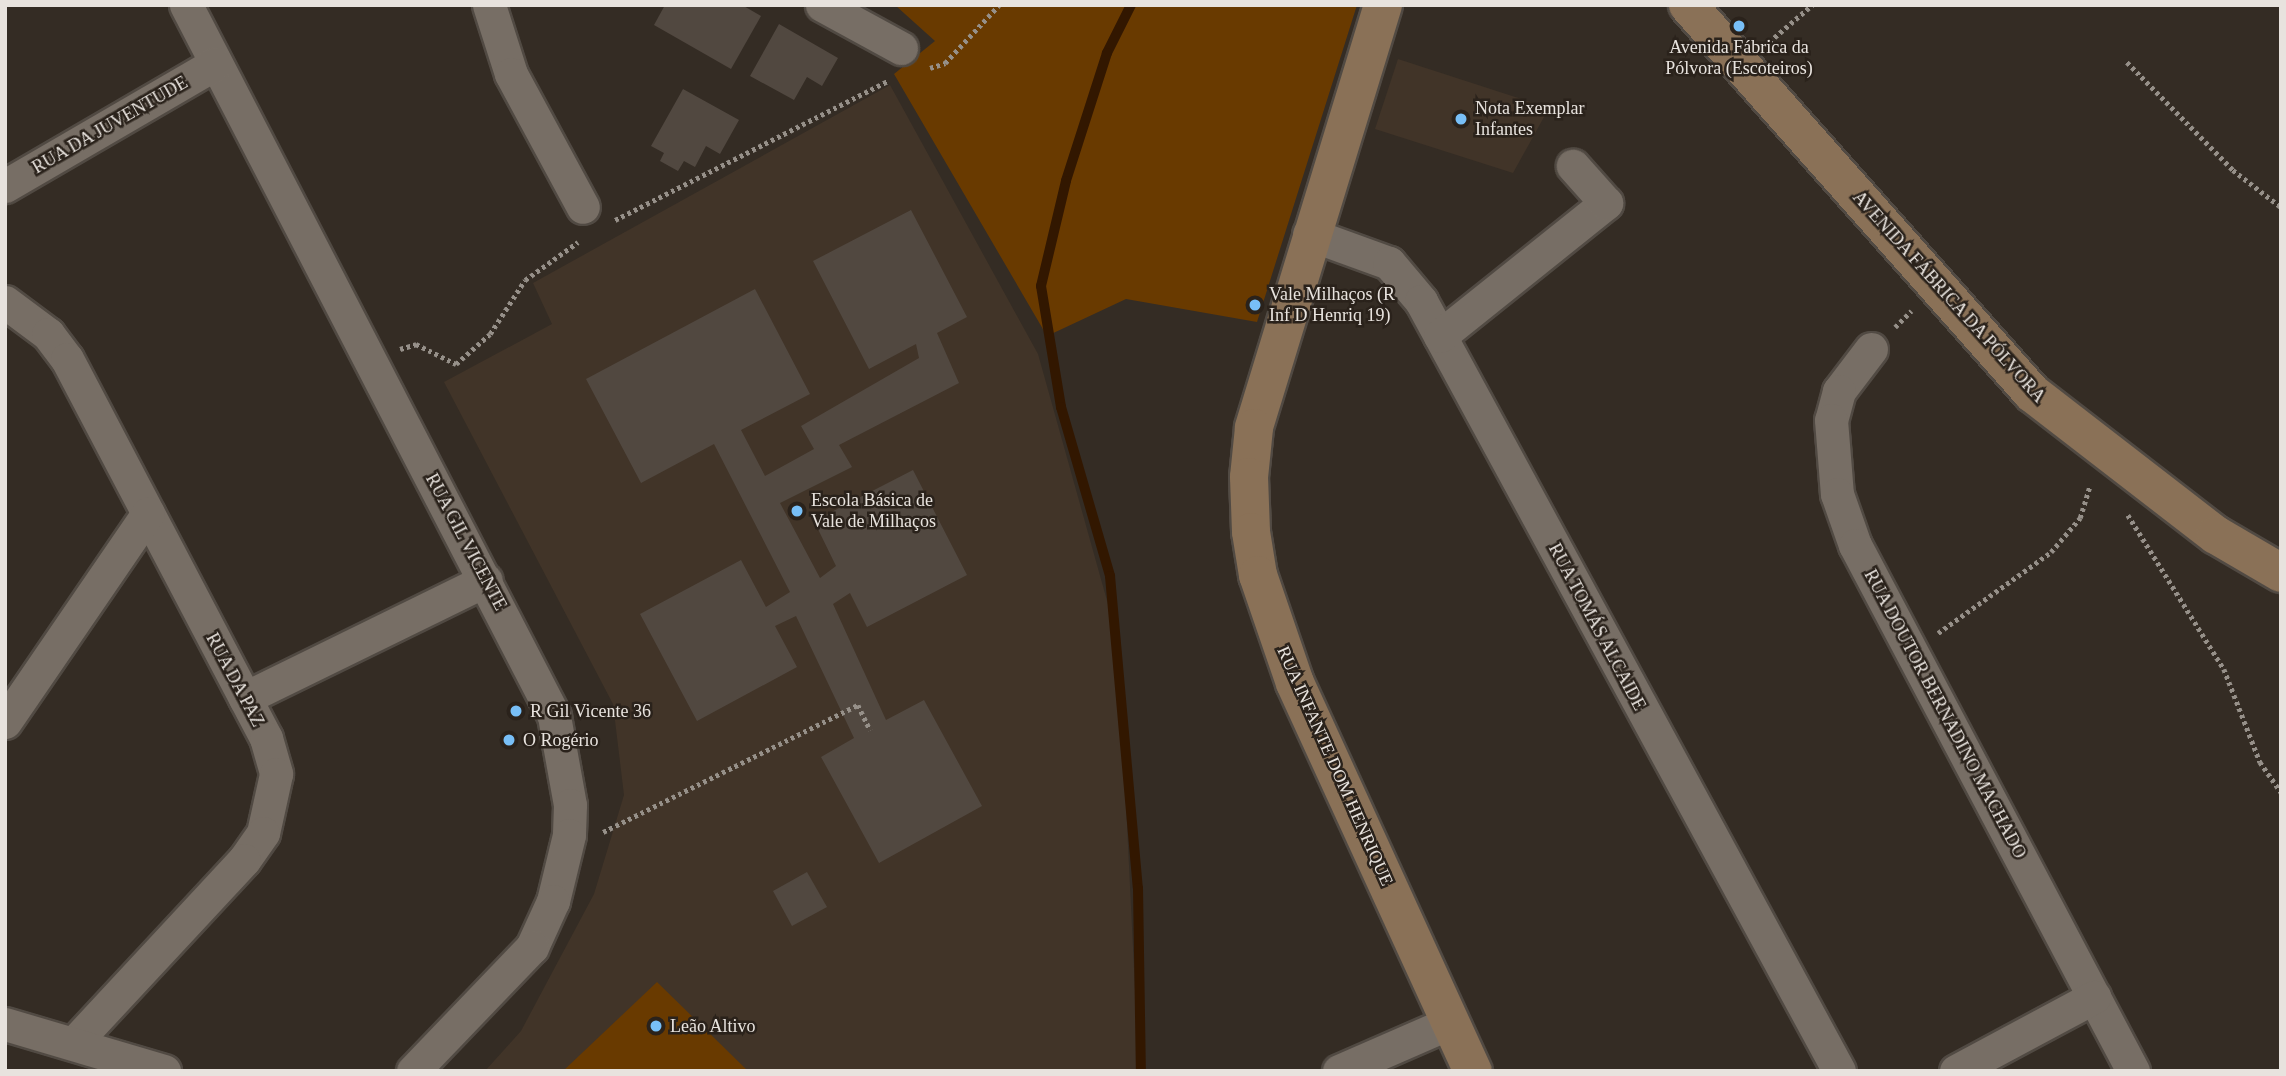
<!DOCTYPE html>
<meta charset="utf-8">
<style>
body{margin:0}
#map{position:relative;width:2286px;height:1076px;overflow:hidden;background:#342c24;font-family:"Times New Roman",serif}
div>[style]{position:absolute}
.built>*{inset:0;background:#413428}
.green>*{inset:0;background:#693a00}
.stream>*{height:10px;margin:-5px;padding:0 5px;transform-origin:5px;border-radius:5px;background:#321700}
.building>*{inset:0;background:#514840}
.path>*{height:4.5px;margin-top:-2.25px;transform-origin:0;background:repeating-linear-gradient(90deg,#969089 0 3.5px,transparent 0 7px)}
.roads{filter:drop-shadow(2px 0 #514a43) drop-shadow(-2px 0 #514a43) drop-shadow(0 2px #514a43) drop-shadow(0 -2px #514a43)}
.street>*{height:33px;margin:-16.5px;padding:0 16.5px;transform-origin:16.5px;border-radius:16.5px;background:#776e65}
.secondary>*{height:38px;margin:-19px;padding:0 19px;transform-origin:19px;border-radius:19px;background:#8a7157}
.dots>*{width:19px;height:19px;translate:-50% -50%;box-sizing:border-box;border:4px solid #2a221b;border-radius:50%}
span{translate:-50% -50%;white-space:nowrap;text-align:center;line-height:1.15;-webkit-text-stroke:5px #2a221b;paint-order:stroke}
.poi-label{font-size:18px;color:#e8e3de}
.left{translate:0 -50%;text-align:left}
.street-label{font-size:18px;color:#e8e3de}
.frame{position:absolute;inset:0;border:7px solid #e8e3de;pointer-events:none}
</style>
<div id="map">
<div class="built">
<div style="clip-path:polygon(1398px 59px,1549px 108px,1513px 173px,1375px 129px)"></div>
<div style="clip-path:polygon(890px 85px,1038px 354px,1118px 640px,1139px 1071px,485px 1071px,521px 1031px,594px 894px,624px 795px,613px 704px,444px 382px,552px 324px,533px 283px)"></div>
</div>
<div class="green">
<div style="clip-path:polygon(895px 5px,1357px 5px,1257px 322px,1126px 299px,1047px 336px,894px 74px,935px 41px)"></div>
<div style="clip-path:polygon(657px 982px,748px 1071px,563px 1071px)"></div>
</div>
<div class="stream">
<div style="left:1131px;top:5px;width:54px;rotate:116.6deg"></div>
<div style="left:1107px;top:53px;width:134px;rotate:107.8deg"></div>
<div style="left:1066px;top:181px;width:108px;rotate:103.4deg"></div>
<div style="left:1041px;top:286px;width:123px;rotate:80.6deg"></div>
<div style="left:1061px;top:407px;width:176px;rotate:73.8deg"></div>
<div style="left:1110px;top:576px;width:313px;rotate:84.9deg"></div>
<div style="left:1138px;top:888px;width:183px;rotate:89.1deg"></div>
</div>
<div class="building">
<div style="clip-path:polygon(665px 5px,742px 5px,761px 16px,731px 69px,654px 25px)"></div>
<div style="clip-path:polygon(779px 24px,838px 58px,822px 86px,807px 77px,794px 100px,750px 76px)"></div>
<div style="clip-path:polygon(683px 89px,739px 120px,720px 154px,706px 146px,695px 167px,684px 161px,678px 171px,660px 161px,664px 153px,651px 146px)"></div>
<div style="clip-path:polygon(911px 210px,967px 317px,937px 333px,959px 383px,839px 445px,852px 467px,780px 503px,820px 578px,836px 566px,814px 521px,913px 470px,967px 575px,867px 627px,850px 593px,833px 604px,886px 720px,924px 700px,982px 806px,879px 863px,821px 757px,854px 738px,796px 616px,775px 626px,797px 667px,697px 721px,640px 614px,741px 560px,766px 607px,790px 592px,714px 444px,641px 483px,586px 379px,755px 289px,810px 394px,741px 430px,765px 476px,814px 449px,801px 426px,919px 358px,916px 344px,869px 369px,813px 261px)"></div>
<div style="clip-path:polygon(807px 872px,827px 907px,792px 926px,773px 891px)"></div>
</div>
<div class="path">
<div style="left:1769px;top:42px;width:57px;rotate:-40.7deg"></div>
<div style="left:2127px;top:62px;width:151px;rotate:45.5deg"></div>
<div style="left:2233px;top:170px;width:61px;rotate:37.6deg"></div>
<div style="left:930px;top:68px;width:16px;rotate:-18deg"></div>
<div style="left:945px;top:63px;width:79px;rotate:-47deg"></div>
<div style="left:615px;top:220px;width:306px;rotate:-27deg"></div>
<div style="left:1895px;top:327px;width:23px;rotate:-45deg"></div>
<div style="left:400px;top:349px;width:17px;rotate:-17deg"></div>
<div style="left:416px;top:344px;width:45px;rotate:26.6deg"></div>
<div style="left:456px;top:364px;width:45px;rotate:-41.4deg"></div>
<div style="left:490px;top:334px;width:64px;rotate:-57.1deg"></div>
<div style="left:525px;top:280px;width:65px;rotate:-35.6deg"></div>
<div style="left:2128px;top:515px;width:181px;rotate:58.1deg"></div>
<div style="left:2224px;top:669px;width:100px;rotate:68.8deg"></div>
<div style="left:2260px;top:762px;width:37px;rotate:55deg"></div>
<div style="left:1938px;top:633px;width:139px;rotate:-35.6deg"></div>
<div style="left:2051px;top:552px;width:45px;rotate:-49.5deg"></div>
<div style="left:2080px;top:518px;width:34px;rotate:-73deg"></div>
<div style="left:603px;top:832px;width:285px;rotate:-26.5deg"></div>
<div style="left:858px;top:705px;width:28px;rotate:64deg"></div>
</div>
<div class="roads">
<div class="street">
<div style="left:186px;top:5px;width:801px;rotate:62.63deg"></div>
<div style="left:554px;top:716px;width:90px;rotate:79.8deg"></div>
<div style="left:570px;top:805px;width:30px;rotate:92deg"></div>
<div style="left:569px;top:835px;width:68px;rotate:103.6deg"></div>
<div style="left:553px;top:901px;width:51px;rotate:114.5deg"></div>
<div style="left:532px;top:947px;width:172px;rotate:133.8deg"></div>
<div style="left:489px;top:5px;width:72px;rotate:72.3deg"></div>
<div style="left:511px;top:74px;width:151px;rotate:61.6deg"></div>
<div style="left:822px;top:5px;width:90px;rotate:28.6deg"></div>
<div style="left:5px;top:186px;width:243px;rotate:-30.2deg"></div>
<div style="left:1309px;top:234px;width:85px;rotate:19.9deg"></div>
<div style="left:1389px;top:263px;width:50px;rotate:49.9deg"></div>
<div style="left:1421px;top:301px;width:876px;rotate:61.5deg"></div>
<div style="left:5px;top:302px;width:54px;rotate:36.7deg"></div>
<div style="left:48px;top:334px;width:31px;rotate:53deg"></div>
<div style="left:67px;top:359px;width:428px;rotate:62.3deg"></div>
<div style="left:266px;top:738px;width:37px;rotate:74deg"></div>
<div style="left:276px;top:774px;width:60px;rotate:102.4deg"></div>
<div style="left:263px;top:833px;width:33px;rotate:125deg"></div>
<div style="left:244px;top:860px;width:250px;rotate:132.9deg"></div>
<div style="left:1440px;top:336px;width:213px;rotate:-38.7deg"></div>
<div style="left:1606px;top:203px;width:50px;rotate:-131.7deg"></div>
<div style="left:1871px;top:349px;width:53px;rotate:127.3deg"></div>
<div style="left:1839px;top:391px;width:30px;rotate:105deg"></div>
<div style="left:1831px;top:420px;width:74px;rotate:85.4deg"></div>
<div style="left:1837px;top:494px;width:54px;rotate:70.6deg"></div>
<div style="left:1855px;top:545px;width:595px;rotate:62.14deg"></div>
<div style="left:245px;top:698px;width:268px;rotate:-26.1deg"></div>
<div style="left:5px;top:722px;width:253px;rotate:-55.6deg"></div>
<div style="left:5px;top:1024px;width:166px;rotate:16.5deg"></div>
<div style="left:1339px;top:1071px;width:122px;rotate:-23.6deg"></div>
<div style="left:1956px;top:1071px;width:157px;rotate:-28.2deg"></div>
</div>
<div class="secondary">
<div style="left:1383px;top:5px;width:442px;rotate:107deg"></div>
<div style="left:1254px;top:428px;width:49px;rotate:95.8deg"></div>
<div style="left:1249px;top:477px;width:55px;rotate:87.9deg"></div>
<div style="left:1251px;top:532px;width:44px;rotate:80.8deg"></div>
<div style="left:1258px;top:575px;width:114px;rotate:71.1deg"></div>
<div style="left:1295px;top:683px;width:427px;rotate:65.4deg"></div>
<div style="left:1688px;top:5px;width:519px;rotate:48.44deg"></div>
<div style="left:2032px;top:393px;width:232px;rotate:37.7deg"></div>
<div style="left:2216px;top:535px;width:75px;rotate:30.3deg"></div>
</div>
</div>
<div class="dots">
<div style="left:1739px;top:26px;background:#78bff7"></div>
<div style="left:1461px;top:119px;background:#78bff7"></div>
<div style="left:1255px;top:305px;background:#78bff7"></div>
<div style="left:797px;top:511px;background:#78bff7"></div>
<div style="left:516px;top:711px;background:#78bff7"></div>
<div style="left:509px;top:740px;background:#78bff7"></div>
<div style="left:656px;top:1026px;background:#78bff7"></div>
</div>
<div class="poi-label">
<span style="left:1739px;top:58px">Avenida Fábrica da<br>Pólvora (Escoteiros)</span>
<span class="left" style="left:1475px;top:119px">Nota Exemplar<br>Infantes</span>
<span class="left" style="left:1269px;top:305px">Vale Milhaços (R<br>Inf D Henriq 19)</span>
<span class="left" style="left:811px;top:511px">Escola Básica de<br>Vale de Milhaços</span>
<span class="left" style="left:530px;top:711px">R Gil Vicente 36</span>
<span class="left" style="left:523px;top:740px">O Rogério</span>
<span class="left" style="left:670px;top:1026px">Leão Altivo</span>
</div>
<div class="street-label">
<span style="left:110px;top:125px;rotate:-30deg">RUA DA JUVENTUDE</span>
<span style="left:1949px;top:297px;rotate:48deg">AVENIDA FÁBRICA DA PÓLVORA</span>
<span style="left:466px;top:542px;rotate:62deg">RUA GIL VICENTE</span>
<span style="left:1597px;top:627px;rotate:62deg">RUA TOMÁS ALCAIDE</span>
<span style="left:235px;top:680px;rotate:62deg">RUA DA PAZ</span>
<span style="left:1945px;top:714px;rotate:62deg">RUA DOUTOR BERNADINO MACHADO</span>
<span style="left:1335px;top:766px;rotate:66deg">RUA INFANTE DOM HENRIQUE</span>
</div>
<div class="frame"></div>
</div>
